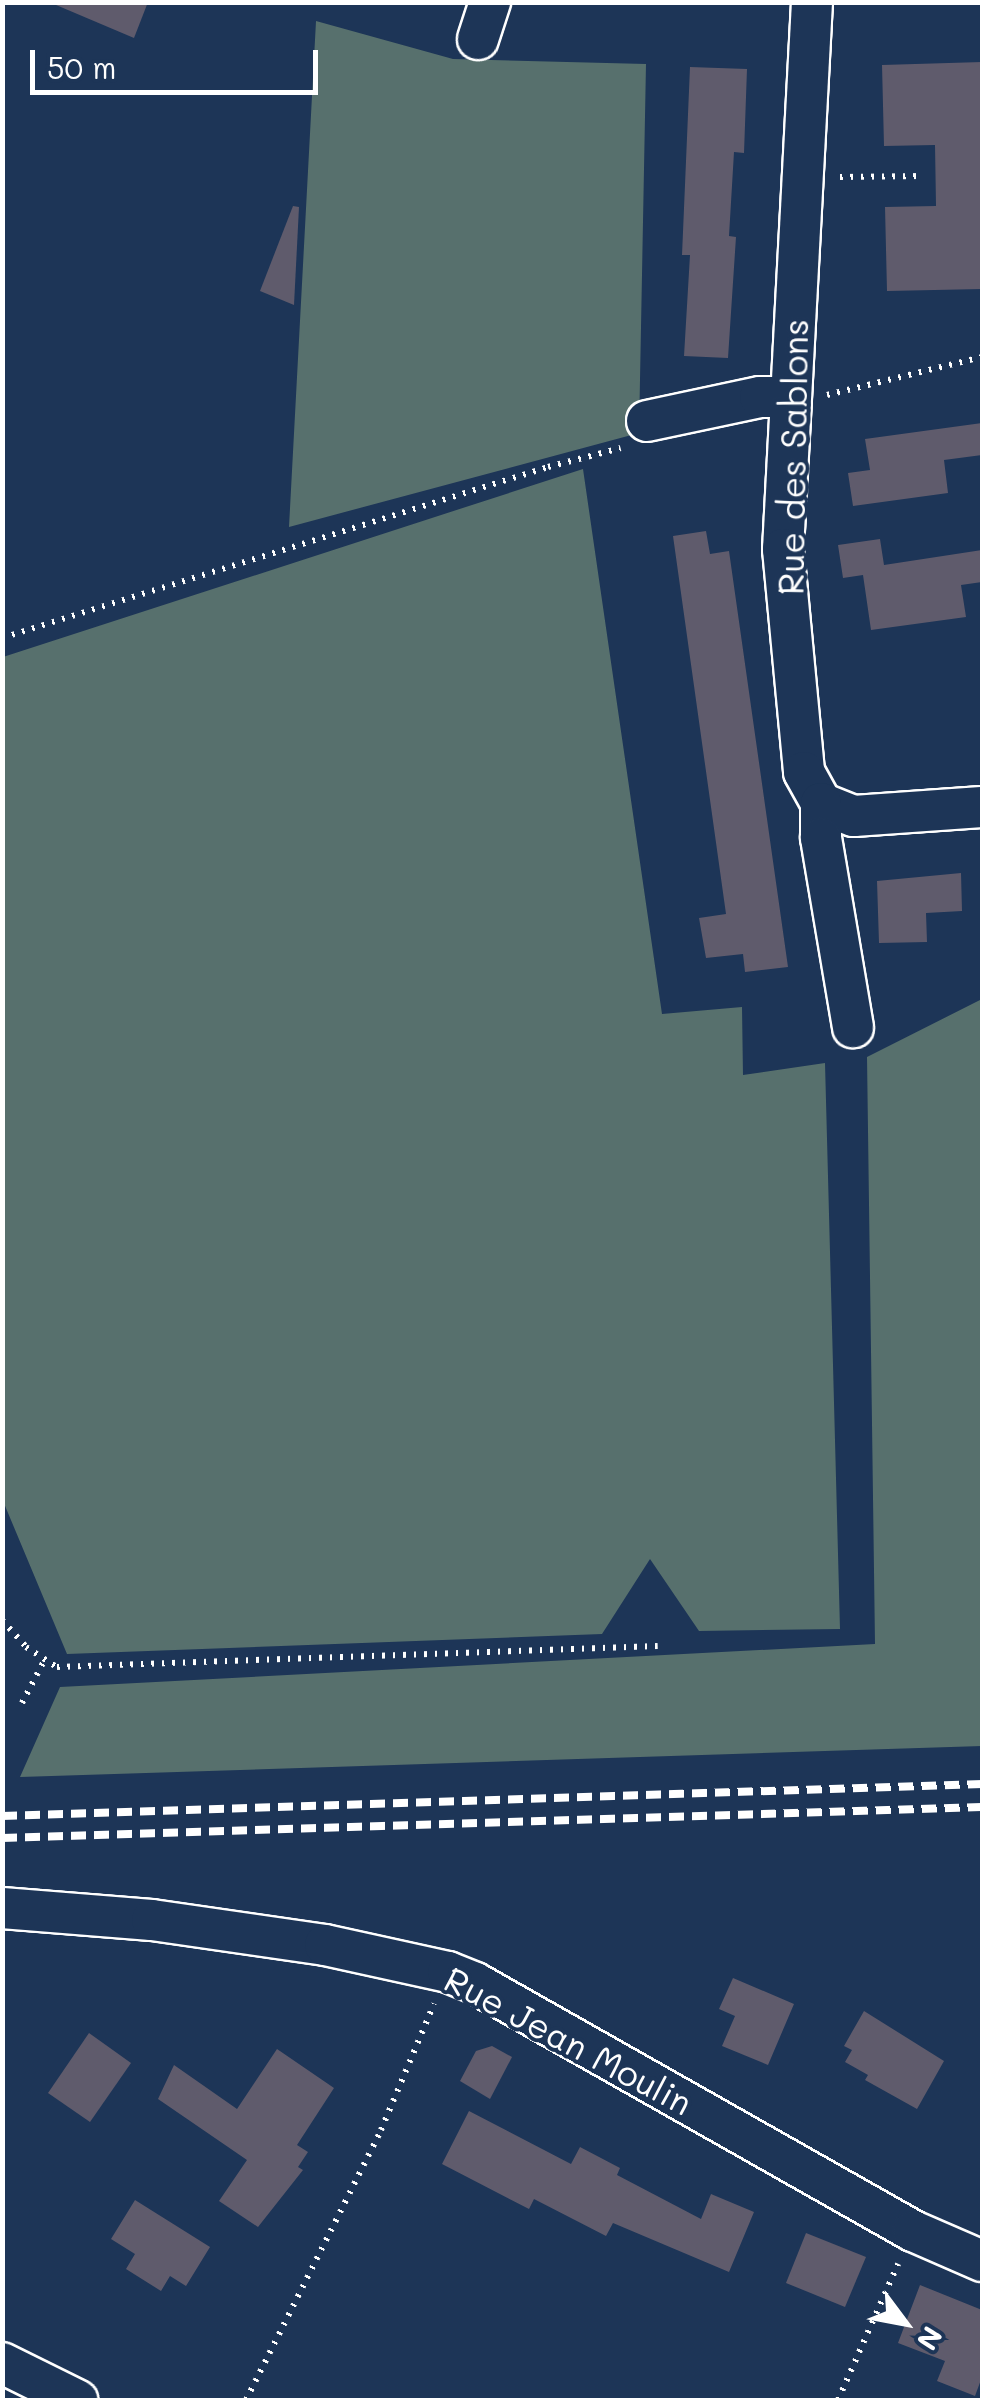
<!DOCTYPE html>
<style>
body{margin:0}
#map{position:relative;width:985px;height:2403px;overflow:hidden;background:#1d3557;font-family:Mali,sans-serif}
div>[style]{position:absolute}
.green>*{inset:0;background:#57706d}
.building>*{inset:0;background:#5f5b6c}
.path>*{height:6px;margin-top:-3px;transform-origin:0;background:repeating-linear-gradient(90deg,#fff 0 2.5px,transparent 0 10.5px)}
.roads{filter:drop-shadow(2px 0 #fff) drop-shadow(-2px 0 #fff) drop-shadow(0 2px #fff) drop-shadow(0 -2px #fff)}
.minor>*{height:40px;margin:-20px;padding:0 20px;transform-origin:20px;border-radius:20px;background:#1d3557}
.rail>*{height:8px;margin-top:-4px;transform-origin:0;background:repeating-linear-gradient(90deg,#fff 0 15px,transparent 0 23px)}
span{translate:-50% -50%;white-space:nowrap;text-align:center;line-height:1.15;-webkit-text-stroke:8px #1d3557;paint-order:stroke}
.street-label{font-size:35px;color:#fff}
.frame{position:absolute;inset:0;border:5px solid #fff;pointer-events:none}
.north{position:absolute;left:855px;top:2273px;width:100px;height:100px;-webkit-text-stroke:8px #1d3557;paint-order:stroke;rotate:122deg;font-size:28px;font-weight:700;line-height:40px;text-align:center;color:#fff}
.north::after{content:'';display:block;margin:auto;width:35px;height:45px;background:#fff;clip-path:polygon(50% 0,100% 100%,50% 72%,0 100%)}
.scale{position:absolute;left:30px;top:50px;width:288px;height:45px;box-sizing:border-box;border:5px solid #fff;border-top:0;padding-left:12px;font-size:30px;line-height:35px;white-space:nowrap;color:#fff;-webkit-text-stroke:8px #1d3557;paint-order:stroke}
</style>
<div id="map">
<div class="green">
<div style="clip-path:polygon(316px 21px,453px 59px,646px 64px,639px 433px,289px 527px)"></div>
<div style="clip-path:polygon(583px 469px,662px 1014px,742px 1007px,743px 1075px,825px 1063px,840px 1629px,699px 1631px,650px 1559px,602px 1634px,67px 1654px,3px 1501px,3px 657px)"></div>
<div style="clip-path:polygon(982px 999px,982px 1746px,20px 1777px,60px 1687px,875px 1644px,867px 1057px)"></div>
</div>
<div class="building">
<div style="clip-path:polygon(49px 2px,148px 2px,134px 38px)"></div>
<div style="clip-path:polygon(982px 62px,982px 289px,887px 291px,885px 207px,936px 206px,935px 145px,884px 146px,882px 65px)"></div>
<div style="clip-path:polygon(690px 67px,747px 69px,744px 153px,734px 152px,729px 236px,736px 237px,728px 358px,684px 356px,690px 255px,682px 255px)"></div>
<div style="clip-path:polygon(293px 206px,299px 207px,294px 305px,260px 291px)"></div>
<div style="clip-path:polygon(982px 423px,982px 455px,944px 460px,948px 493px,853px 506px,848px 473px,870px 470px,865px 439px)"></div>
<div style="clip-path:polygon(706px 531px,710px 554px,729px 551px,788px 967px,745px 972px,743px 954px,706px 958px,699px 918px,726px 914px,673px 536px)"></div>
<div style="clip-path:polygon(880px 539px,884px 565px,982px 550px,982px 582px,961px 585px,966px 617px,871px 630px,863px 575px,843px 578px,838px 545px)"></div>
<div style="clip-path:polygon(961px 873px,962px 911px,926px 913px,927px 942px,879px 943px,877px 881px)"></div>
<div style="clip-path:polygon(733px 1978px,794px 2004px,768px 2065px,722px 2046px,735px 2016px,719px 2009px)"></div>
<div style="clip-path:polygon(864px 2011px,944px 2061px,917px 2109px,865px 2080px,868px 2075px,845px 2062px,852px 2050px,844px 2046px)"></div>
<div style="clip-path:polygon(89px 2033px,131px 2063px,90px 2122px,48px 2093px)"></div>
<div style="clip-path:polygon(492px 2046px,512px 2057px,490px 2099px,460px 2081px,476px 2051px)"></div>
<div style="clip-path:polygon(277px 2049px,334px 2088px,297px 2145px,308px 2152px,298px 2167px,303px 2170px,258px 2227px,219px 2201px,247px 2160px,158px 2099px,174px 2065px,237px 2109px)"></div>
<div style="clip-path:polygon(469px 2111px,571px 2164px,580px 2147px,620px 2168px,617px 2175px,701px 2219px,711px 2194px,754px 2212px,729px 2272px,613px 2223px,606px 2236px,534px 2199px,529px 2209px,442px 2164px)"></div>
<div style="clip-path:polygon(135px 2200px,210px 2247px,186px 2286px,170px 2276px,161px 2291px,126px 2269px,135px 2254px,111px 2239px)"></div>
<div style="clip-path:polygon(806px 2233px,866px 2257px,845px 2307px,786px 2283px)"></div>
<div style="clip-path:polygon(920px 2285px,982px 2310px,982px 2377px,975px 2396px,937px 2381px,945px 2361px,898px 2343px)"></div>
</div>
<div class="path">
<div style="left:840px;top:177px;width:84px;rotate:-0.7deg"></div>
<div style="left:827px;top:395px;width:160px;rotate:-13.8deg"></div>
<div style="left:2px;top:638px;width:572px;rotate:-17.39deg"></div>
<div style="left:548px;top:467px;width:75px;rotate:-14.6deg"></div>
<div style="left:2px;top:1620px;width:36px;rotate:48deg"></div>
<div style="left:26px;top:1647px;width:37px;rotate:33deg"></div>
<div style="left:57px;top:1667px;width:601px;rotate:-2deg"></div>
<div style="left:22px;top:1703px;width:47px;rotate:-62.4deg"></div>
<div style="left:246px;top:2400px;width:302px;rotate:-63.4deg"></div>
<div style="left:381px;top:2130px;width:137px;rotate:-67.2deg"></div>
<div style="left:838px;top:2400px;width:149px;rotate:-66.2deg"></div>
</div>
<div class="roads">
<div class="minor">
<div style="left:812px;top:2px;width:548px;rotate:93.03deg"></div>
<div style="left:783px;top:549px;width:224px;rotate:84.6deg"></div>
<div style="left:804px;top:772px;width:35px;rotate:61deg"></div>
<div style="left:821px;top:803px;width:35px;rotate:22deg"></div>
<div style="left:854px;top:816px;width:128px;rotate:-4deg"></div>
<div style="left:478px;top:39px;width:39px;rotate:-72deg"></div>
<div style="left:647px;top:421px;width:116px;rotate:-12deg"></div>
<div style="left:760px;top:397px;width:30px"></div>
<div style="left:821px;top:803px;width:35px;rotate:90deg"></div>
<div style="left:821px;top:838px;width:192px;rotate:80.4deg"></div>
<div style="left:2px;top:1908px;width:150px;rotate:4.6deg"></div>
<div style="left:152px;top:1920px;width:175px;rotate:8.2deg"></div>
<div style="left:325px;top:1945px;width:126px;rotate:12.4deg"></div>
<div style="left:448px;top:1972px;width:29px;rotate:22deg"></div>
<div style="left:475px;top:1983px;width:503px;rotate:29.52deg"></div>
<div style="left:913px;top:2231px;width:75px;rotate:23.5deg"></div>
<div style="left:2px;top:2363px;width:84px;rotate:26.3deg"></div>
</div>
</div>
<div class="rail">
<div style="left:2px;top:1816px;width:981px;rotate:-1.87deg"></div>
<div style="left:2px;top:1838px;width:980px;rotate:-1.81deg"></div>
</div>
<div class="street-label">
<span style="left:792px;top:457px;rotate:-89deg">Rue des Sablons</span>
<span style="left:569px;top:2040px;rotate:28deg">Rue Jean Moulin</span>
</div>
<div class="frame"></div>
<div class="north">N</div>
<div class="scale">50 m</div>
</div>
